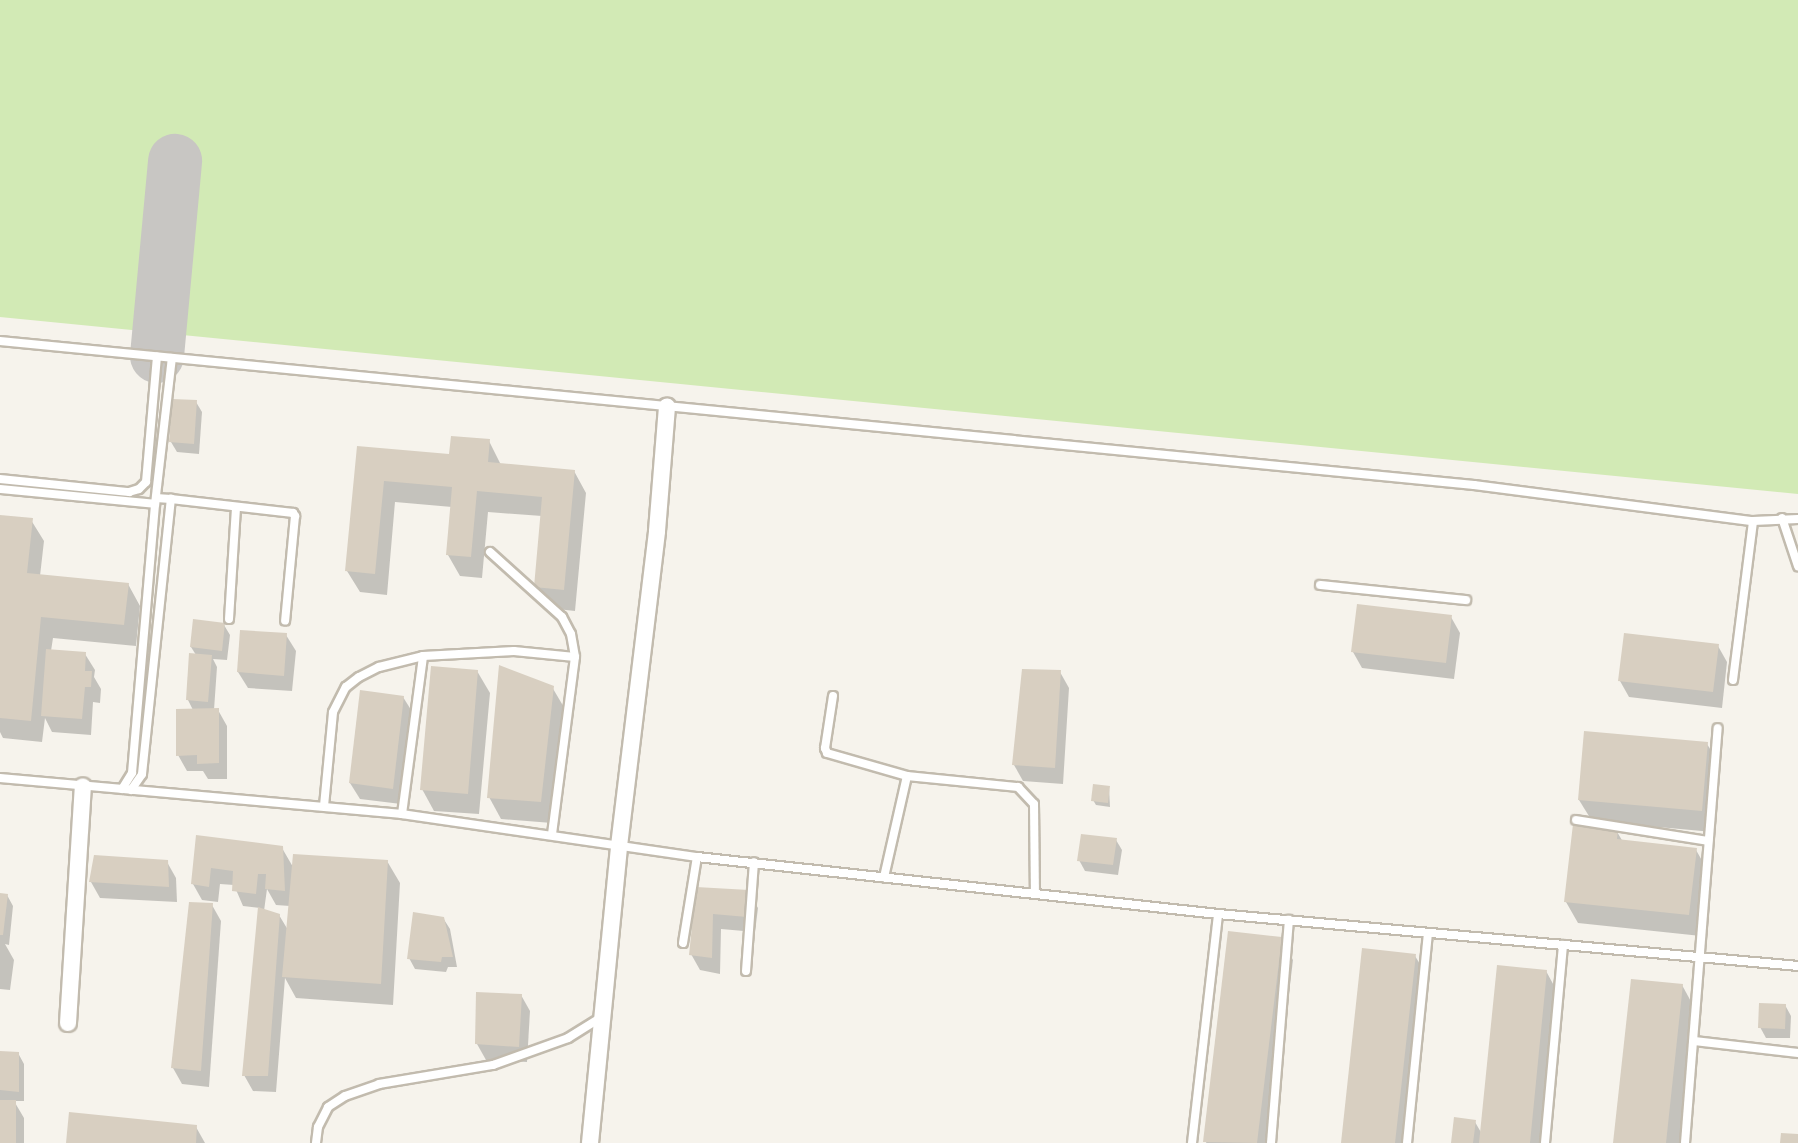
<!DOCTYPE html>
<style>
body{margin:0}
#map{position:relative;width:1798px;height:1143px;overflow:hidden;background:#f6f3ec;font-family:"PT Sans",sans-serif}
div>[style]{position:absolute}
.green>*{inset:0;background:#d2eab5}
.shadow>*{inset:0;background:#0003}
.taxiway>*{height:54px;margin:-27px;padding:0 27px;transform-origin:27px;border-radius:27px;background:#c8c6c3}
.building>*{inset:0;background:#d8cfc1}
.roads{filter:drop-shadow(2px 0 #c2bbae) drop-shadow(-2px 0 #c2bbae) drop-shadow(0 2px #c2bbae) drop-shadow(0 -2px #c2bbae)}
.service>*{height:8px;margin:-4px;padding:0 4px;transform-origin:4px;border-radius:4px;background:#fff}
.minor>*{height:16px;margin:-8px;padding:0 8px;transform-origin:8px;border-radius:8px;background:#fff}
span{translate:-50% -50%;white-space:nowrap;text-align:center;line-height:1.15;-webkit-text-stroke:6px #fff;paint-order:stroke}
</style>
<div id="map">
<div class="green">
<div style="clip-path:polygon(0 0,1798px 0,1798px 494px,0 317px)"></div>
</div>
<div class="shadow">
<div style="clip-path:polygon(196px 402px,202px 412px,199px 454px,177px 452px,171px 442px)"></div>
<div style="clip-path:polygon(489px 441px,501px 465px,574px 471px,586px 493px,575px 611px,548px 608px,536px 587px,542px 516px,488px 512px,482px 578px,460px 576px,448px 555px,452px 507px,395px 502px,387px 595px,360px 592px,347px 571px,359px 448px,451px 456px)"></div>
<div style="clip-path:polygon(0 517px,31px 520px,44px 541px,40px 576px,128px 584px,140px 606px,136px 646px,53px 638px,51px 651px,85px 654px,95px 670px,94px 677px,101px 689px,100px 703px,93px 702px,91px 735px,52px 732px,45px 718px,42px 742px,3px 738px,0 732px)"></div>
<div style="clip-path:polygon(1451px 617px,1460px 633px,1454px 679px,1362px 668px,1353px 652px)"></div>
<div style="clip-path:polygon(224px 625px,230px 635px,227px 660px,213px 659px,217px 667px,214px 710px,218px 710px,227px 726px,227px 779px,208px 779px,203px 771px,187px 771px,178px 755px,193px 710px,188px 700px,196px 655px,191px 647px)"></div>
<div style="clip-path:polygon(286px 635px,296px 651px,292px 691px,248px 688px,238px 672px)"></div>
<div style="clip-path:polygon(1718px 646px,1727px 662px,1722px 708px,1629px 697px,1620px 681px)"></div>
<div style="clip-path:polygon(477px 671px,490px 693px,479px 814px,434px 811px,422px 789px)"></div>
<div style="clip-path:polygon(1060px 672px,1069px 688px,1063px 784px,1023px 781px,1014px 765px)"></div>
<div style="clip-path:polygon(552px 687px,565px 709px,552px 823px,501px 819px,489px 797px)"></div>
<div style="clip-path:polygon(403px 697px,413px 713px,401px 804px,360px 799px,350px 783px)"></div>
<div style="clip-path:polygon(1707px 744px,1720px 765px,1713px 832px,1592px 821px,1579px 800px)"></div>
<div style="clip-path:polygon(1109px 788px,1110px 807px,1096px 805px,1093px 800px)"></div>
<div style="clip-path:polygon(1616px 830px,1623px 842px,1696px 850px,1708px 871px,1701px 936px,1578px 923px,1566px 902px)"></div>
<div style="clip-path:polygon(evenodd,197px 836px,282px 848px,293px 867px,387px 861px,400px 883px,393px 1005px,296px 998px,285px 978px,276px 1092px,253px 1091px,244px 1075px,260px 908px,243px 906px,234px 885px,220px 884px,218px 902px,202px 900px,193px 884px,197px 836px,267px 889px,276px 905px,290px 906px,288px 930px,279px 915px,264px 911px,267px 889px)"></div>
<div style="clip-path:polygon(1116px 840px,1122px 850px,1118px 875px,1085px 871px,1079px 860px)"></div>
<div style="clip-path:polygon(167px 862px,176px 878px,177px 902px,100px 898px,91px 882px)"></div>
<div style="clip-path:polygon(698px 889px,748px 892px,758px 908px,755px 932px,721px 929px,720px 974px,700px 970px,691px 954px)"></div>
<div style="clip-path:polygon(0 895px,7px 895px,13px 906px,9px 945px,5px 944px,14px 960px,10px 990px,0 989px)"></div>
<div style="clip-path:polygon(212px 905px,221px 921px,209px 1087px,182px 1084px,173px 1068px)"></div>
<div style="clip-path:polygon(443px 918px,450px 929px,457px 967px,448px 967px,446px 972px,415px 969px,409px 958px)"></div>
<div style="clip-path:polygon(1281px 939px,1293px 960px,1271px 1143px,1206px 1143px)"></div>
<div style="clip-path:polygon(1415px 956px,1428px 977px,1409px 1143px,1342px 1143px)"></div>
<div style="clip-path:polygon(1546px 971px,1558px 993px,1543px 1143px,1453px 1143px,1475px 1122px,1482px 1134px)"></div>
<div style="clip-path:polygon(1682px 985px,1694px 1007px,1680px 1143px,1615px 1143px)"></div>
<div style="clip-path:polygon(521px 995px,530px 1011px,527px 1062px,486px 1060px,477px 1044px)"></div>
<div style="clip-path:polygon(1785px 1005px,1791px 1016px,1790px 1038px,1766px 1038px,1760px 1027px)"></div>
<div style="clip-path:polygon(0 1052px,18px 1053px,24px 1064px,24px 1101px,14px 1101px,24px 1118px,24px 1143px,0 1143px)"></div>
<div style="clip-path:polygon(196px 1127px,205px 1143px,68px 1143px)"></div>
</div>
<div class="taxiway">
<div style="left:157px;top:356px;width:196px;rotate:-84.7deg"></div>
</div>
<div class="building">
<div style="clip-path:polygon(172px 399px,197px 400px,194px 444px,169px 442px)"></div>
<div style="clip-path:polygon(451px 436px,490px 439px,488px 462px,575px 470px,564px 590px,534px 587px,542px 497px,477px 491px,471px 557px,446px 555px,452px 487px,384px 481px,375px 574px,345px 571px,357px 446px,449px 454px)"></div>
<div style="clip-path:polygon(0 515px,33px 518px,27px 573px,129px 583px,124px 625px,41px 617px,31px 721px,0 718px)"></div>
<div style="clip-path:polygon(1357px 604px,1452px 615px,1446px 663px,1351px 652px)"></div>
<div style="clip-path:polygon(193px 619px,225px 623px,222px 651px,190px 647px)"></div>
<div style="clip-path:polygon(240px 630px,287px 633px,284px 676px,237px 672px)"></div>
<div style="clip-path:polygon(1624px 633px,1719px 644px,1713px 692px,1618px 681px)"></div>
<div style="clip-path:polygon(46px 649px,86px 652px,85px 671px,92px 671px,91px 687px,85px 687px,82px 719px,41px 716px)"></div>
<div style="clip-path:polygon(189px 653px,212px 655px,208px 702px,186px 700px)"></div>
<div style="clip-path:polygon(499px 665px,554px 686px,541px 802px,487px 798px)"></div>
<div style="clip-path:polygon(431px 666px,478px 670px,468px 794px,420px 790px)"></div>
<div style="clip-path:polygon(1022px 669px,1061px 670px,1055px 768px,1012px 765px)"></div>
<div style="clip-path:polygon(360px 690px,404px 696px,393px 789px,349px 783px)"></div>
<div style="clip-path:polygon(219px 708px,219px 763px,197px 764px,197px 755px,176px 756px,176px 709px)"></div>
<div style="clip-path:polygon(1584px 731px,1708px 742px,1702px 811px,1578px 800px)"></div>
<div style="clip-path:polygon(1093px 784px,1110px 786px,1108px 803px,1091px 801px)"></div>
<div style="clip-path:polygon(1573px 824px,1618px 829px,1617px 839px,1697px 848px,1689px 915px,1564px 902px)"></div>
<div style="clip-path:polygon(1081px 834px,1117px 838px,1113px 865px,1077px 861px)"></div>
<div style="clip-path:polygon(196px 835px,283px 846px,285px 891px,265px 889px,266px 874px,258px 874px,256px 894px,232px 891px,233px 871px,211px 868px,209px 887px,191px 884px)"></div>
<div style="clip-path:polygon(293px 854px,388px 860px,381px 984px,282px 977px)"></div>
<div style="clip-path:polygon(94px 855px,168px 860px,169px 887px,89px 882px)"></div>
<div style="clip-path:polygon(696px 887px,749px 890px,747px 917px,713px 914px,712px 958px,689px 955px)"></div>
<div style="clip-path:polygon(0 893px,8px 894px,3px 935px,0 935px)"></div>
<div style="clip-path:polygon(189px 902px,213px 903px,201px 1071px,171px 1068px)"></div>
<div style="clip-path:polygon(258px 907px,280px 914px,268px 1076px,242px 1076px)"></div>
<div style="clip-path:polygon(413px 912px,444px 917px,453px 957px,442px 957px,441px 962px,407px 959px)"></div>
<div style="clip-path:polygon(1228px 931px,1282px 937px,1257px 1143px,1203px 1142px)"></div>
<div style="clip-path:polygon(1362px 948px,1416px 954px,1395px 1143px,1341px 1143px)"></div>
<div style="clip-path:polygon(1497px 965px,1547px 970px,1530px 1143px,1479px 1143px)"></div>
<div style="clip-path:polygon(1631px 979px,1683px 984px,1666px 1143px,1613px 1143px)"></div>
<div style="clip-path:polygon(476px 992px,522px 994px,519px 1047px,475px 1044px)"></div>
<div style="clip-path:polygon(1759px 1003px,1786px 1004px,1785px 1029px,1758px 1028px)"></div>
<div style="clip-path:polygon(0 1051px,19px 1052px,19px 1092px,0 1090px)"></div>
<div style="clip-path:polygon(0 1100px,16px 1100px,16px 1143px,0 1143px)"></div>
<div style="clip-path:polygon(69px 1112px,197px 1125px,196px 1143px,66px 1143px)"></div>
<div style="clip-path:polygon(1454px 1117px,1476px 1120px,1473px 1143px,1451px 1143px)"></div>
<div style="clip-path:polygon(1781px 1133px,1798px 1134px,1798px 1143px,1780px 1143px)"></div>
</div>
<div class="roads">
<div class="service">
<div style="left:0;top:341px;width:1481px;rotate:5.58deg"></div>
<div style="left:1474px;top:485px;width:281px;rotate:7.4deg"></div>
<div style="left:1753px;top:521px;width:45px;rotate:-2.5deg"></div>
<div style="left:0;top:479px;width:130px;rotate:5.8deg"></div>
<div style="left:129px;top:492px;width:10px;rotate:-17deg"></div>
<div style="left:139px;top:489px;width:10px;rotate:-45deg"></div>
<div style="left:146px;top:482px;width:126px;rotate:-85deg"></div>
<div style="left:0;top:489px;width:156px;rotate:5.5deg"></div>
<div style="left:155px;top:504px;width:147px;rotate:-83.4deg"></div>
<div style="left:171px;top:499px;width:123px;rotate:6.5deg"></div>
<div style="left:293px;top:513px;width:4px;rotate:56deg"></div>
<div style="left:295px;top:516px;width:105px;rotate:95.4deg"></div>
<div style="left:1782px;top:518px;width:51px;rotate:71.6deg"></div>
<div style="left:490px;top:552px;width:97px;rotate:42.1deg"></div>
<div style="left:562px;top:617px;width:19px;rotate:62deg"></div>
<div style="left:571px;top:634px;width:23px;rotate:80deg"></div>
<div style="left:575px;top:657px;width:179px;rotate:97.4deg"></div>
<div style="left:1320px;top:585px;width:147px;rotate:5.9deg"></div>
<div style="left:229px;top:619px;width:110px;rotate:-86.4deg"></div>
<div style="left:1733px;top:680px;width:160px;rotate:-82.8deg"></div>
<div style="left:833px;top:696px;width:53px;rotate:98.7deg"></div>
<div style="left:825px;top:748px;width:5px;rotate:68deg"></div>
<div style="left:827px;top:753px;width:83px;rotate:16deg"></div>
<div style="left:907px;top:776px;width:104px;rotate:102.8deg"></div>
<div style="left:907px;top:776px;width:112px;rotate:5.7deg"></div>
<div style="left:1018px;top:787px;width:23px;rotate:47deg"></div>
<div style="left:1034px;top:804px;width:89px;rotate:89.4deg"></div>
<div style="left:0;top:778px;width:404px;rotate:5.1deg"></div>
<div style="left:402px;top:814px;width:298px;rotate:8.3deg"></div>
<div style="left:697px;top:857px;width:524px;rotate:6.24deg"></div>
<div style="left:1218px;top:914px;width:582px;rotate:5.12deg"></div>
<div style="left:122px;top:789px;width:19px;rotate:-58deg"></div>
<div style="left:132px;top:773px;width:270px;rotate:-85.1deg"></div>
<div style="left:131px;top:790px;width:19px;rotate:-55deg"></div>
<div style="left:142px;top:774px;width:277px;rotate:-84deg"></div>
<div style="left:171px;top:499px;width:15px;rotate:-176deg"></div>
<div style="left:324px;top:806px;width:94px;rotate:-84.5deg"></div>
<div style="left:333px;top:712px;width:28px;rotate:-63deg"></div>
<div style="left:346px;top:687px;width:16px;rotate:-38deg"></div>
<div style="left:359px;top:677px;width:22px;rotate:-27deg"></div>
<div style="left:379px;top:667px;width:45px;rotate:-14deg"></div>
<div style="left:423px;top:656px;width:91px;rotate:-3.1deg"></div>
<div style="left:514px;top:651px;width:61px;rotate:5.6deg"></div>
<div style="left:402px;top:814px;width:159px;rotate:-82.4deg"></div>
<div style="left:1576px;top:820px;width:134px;rotate:9deg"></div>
<div style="left:683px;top:943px;width:87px;rotate:-80.8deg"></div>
<div style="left:746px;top:971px;width:109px;rotate:-85.8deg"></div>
<div style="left:1694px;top:1041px;width:105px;rotate:6.6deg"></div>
<div style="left:316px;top:1143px;width:16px;rotate:-83deg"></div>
<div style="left:318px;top:1127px;width:22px;rotate:-63deg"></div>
<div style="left:328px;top:1107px;width:20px;rotate:-33deg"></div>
<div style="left:345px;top:1096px;width:36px;rotate:-19deg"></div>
<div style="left:379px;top:1084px;width:116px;rotate:-9.5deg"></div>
<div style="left:493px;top:1065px;width:80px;rotate:-19.8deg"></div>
<div style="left:568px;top:1038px;width:39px;rotate:-32deg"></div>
<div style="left:1192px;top:1143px;width:230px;rotate:-83.5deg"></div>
<div style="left:1271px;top:1143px;width:224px;rotate:-85.4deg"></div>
<div style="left:1407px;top:1143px;width:211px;rotate:-84.3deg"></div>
<div style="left:1545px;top:1143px;width:199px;rotate:-84.8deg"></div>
<div style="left:1685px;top:1143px;width:416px;rotate:-85.5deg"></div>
</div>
<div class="minor">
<div style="left:68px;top:1023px;width:237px;rotate:-86.4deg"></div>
<div style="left:590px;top:1143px;width:298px;rotate:-84.4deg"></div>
<div style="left:619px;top:846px;width:317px;rotate:-83.1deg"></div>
<div style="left:657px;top:531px;width:125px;rotate:-85.4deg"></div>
</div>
</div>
</div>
